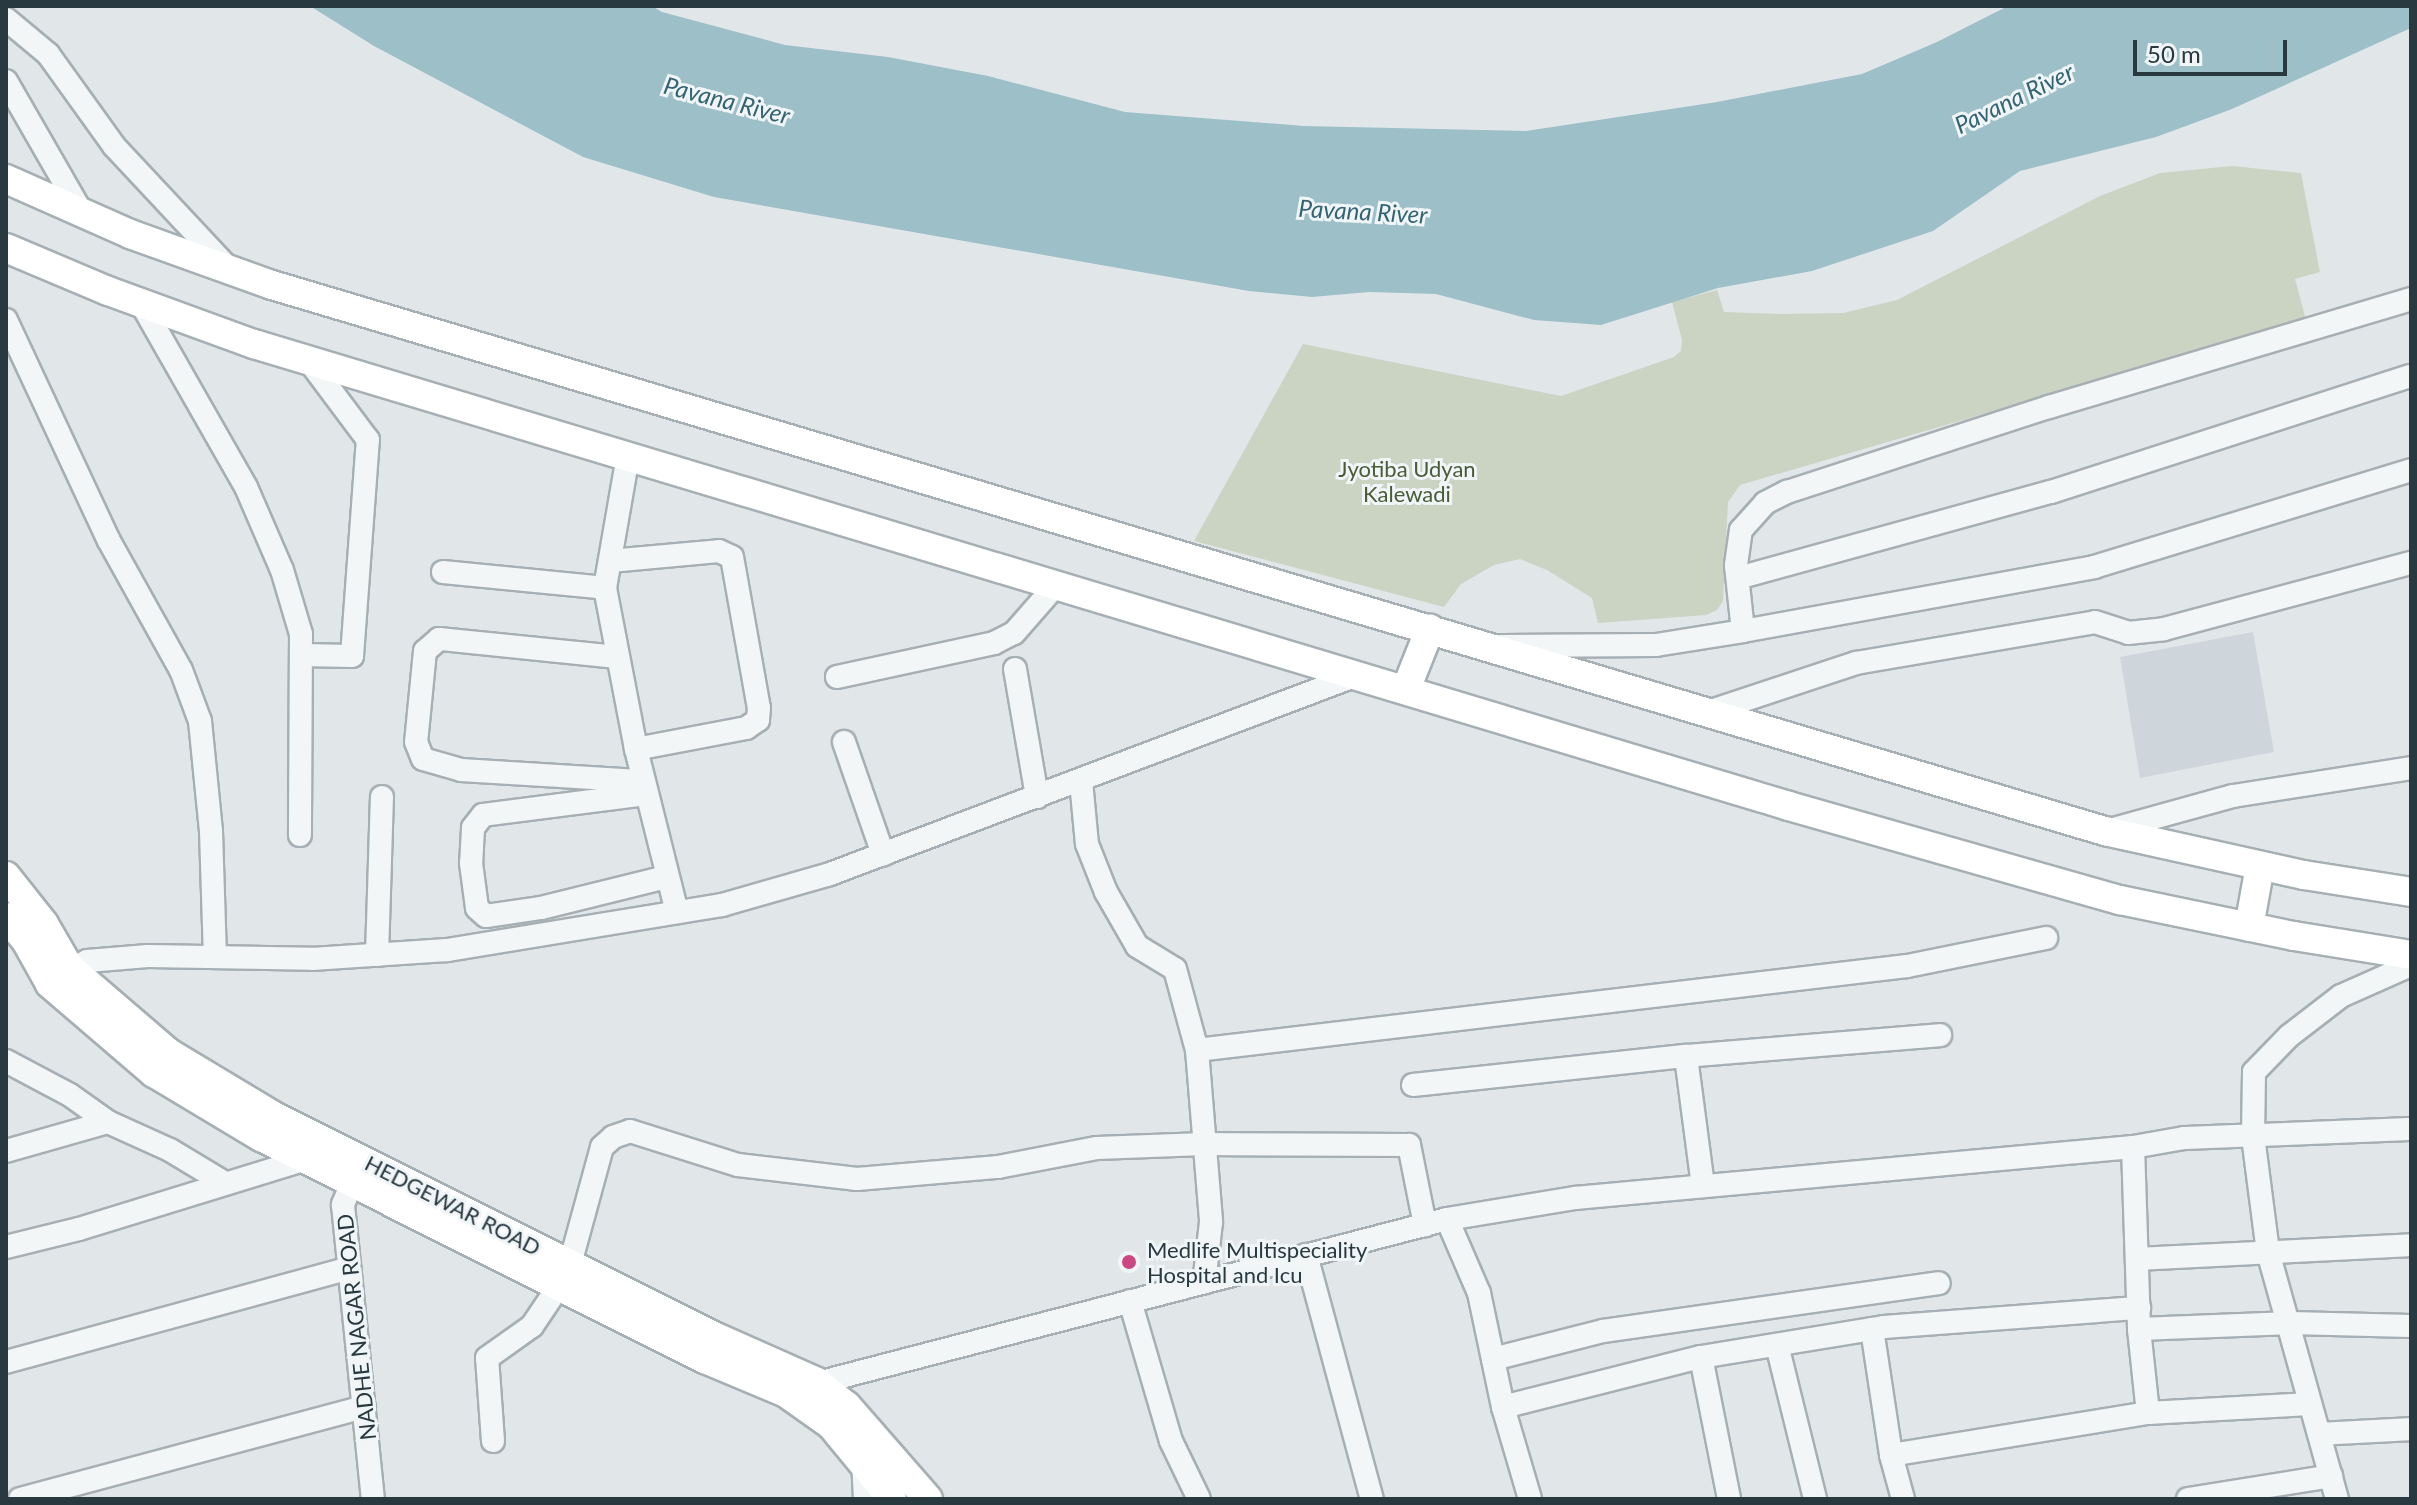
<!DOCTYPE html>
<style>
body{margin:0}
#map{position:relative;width:2417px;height:1505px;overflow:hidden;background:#e1e7e9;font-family:Lato,sans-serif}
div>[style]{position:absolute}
.built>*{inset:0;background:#cfd6db}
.green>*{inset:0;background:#cbd3c2}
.water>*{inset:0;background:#9cbfc8}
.roads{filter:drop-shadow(2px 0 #a6afb3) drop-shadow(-2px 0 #a6afb3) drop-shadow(0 2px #a6afb3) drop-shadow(0 -2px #a6afb3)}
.minor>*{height:22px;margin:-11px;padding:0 11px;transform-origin:11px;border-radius:11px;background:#f3f6f7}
.major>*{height:28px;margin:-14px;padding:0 14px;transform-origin:14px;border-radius:14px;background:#fff}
.dots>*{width:22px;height:22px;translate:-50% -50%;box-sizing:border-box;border:4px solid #f0f5f7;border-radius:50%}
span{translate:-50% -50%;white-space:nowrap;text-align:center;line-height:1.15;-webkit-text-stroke:6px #f0f5f7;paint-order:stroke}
.park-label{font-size:22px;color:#495c37}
.street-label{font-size:22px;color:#293940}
.poi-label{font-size:22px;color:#293940}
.left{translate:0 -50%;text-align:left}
.water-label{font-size:24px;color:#346474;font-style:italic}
.frame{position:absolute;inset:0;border:8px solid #293940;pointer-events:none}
.scale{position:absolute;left:2133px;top:40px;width:154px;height:36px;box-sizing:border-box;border:4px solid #293940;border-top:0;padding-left:10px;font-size:24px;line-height:28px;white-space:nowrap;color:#293940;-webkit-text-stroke:6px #f0f5f7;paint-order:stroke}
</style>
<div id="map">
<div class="built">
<div style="clip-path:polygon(2253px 632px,2274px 752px,2140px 778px,2120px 657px)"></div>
</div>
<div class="green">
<div style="clip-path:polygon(2232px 166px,2301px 173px,2320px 272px,2295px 279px,2306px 320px,1740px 485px,1728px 502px,1723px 601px,1717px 610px,1706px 615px,1598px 623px,1592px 598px,1547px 570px,1520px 559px,1494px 565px,1461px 584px,1444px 607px,1194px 541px,1303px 344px,1561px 396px,1674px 357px,1681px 351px,1682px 340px,1672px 302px,1717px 290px,1724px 312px,1780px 314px,1843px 313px,1897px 300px,2100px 196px,2160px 173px)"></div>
</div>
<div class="water">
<div style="clip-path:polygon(310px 6px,652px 6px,662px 12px,785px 45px,888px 57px,988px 76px,1125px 112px,1304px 126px,1526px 131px,1717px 102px,1862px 74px,1937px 42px,2008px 6px,2411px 6px,2411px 28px,2232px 109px,2156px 137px,2020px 171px,1933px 231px,1812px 271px,1718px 288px,1601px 325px,1534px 320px,1436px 294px,1369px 292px,1312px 297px,1249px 291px,714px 197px,583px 157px,374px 46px)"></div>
</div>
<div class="roads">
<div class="minor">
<div style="left:6px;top:19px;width:55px;rotate:39.8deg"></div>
<div style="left:48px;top:54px;width:113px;rotate:54.3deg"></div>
<div style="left:114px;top:146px;width:167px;rotate:46.9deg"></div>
<div style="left:6px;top:81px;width:152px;rotate:60.1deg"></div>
<div style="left:141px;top:303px;width:212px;rotate:60.3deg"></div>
<div style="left:246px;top:487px;width:90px;rotate:66.6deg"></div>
<div style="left:282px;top:570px;width:67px;rotate:73.5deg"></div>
<div style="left:301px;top:634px;width:201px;rotate:90.3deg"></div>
<div style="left:6px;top:320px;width:242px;rotate:65deg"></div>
<div style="left:108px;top:539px;width:150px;rotate:60.9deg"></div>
<div style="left:181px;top:670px;width:54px;rotate:69.6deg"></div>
<div style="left:200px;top:721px;width:111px;rotate:84.3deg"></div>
<div style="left:211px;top:831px;width:126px;rotate:88.2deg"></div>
<div style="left:628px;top:456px;width:134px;rotate:99.9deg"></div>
<div style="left:605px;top:588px;width:164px;rotate:79.1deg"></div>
<div style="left:636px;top:749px;width:168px;rotate:75.9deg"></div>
<div style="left:610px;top:561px;width:109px;rotate:-5.2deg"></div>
<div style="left:719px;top:551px;width:14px;rotate:25deg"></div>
<div style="left:732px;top:557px;width:153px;rotate:79.9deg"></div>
<div style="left:759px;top:708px;width:12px;rotate:95deg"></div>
<div style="left:758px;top:720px;width:14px;rotate:146deg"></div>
<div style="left:746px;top:728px;width:112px;rotate:169.2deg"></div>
<div style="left:443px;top:572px;width:163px;rotate:5.6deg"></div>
<div style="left:1738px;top:578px;width:325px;rotate:-15.4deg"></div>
<div style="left:2051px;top:492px;width:378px;rotate:-17.9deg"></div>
<div style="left:1743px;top:631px;width:357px;rotate:-10.3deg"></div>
<div style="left:2094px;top:567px;width:332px;rotate:-17deg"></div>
<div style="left:1501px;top:646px;width:155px;rotate:-0.4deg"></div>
<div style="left:1656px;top:645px;width:88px;rotate:-9.1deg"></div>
<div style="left:1743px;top:631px;width:66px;rotate:-96.1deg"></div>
<div style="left:1736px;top:565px;width:35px;rotate:-82deg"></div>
<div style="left:1741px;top:530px;width:36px;rotate:-48deg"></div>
<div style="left:1765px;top:503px;width:25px;rotate:-27deg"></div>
<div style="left:1787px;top:492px;width:275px;rotate:-18deg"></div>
<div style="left:2049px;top:407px;width:378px;rotate:-16.6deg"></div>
<div style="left:301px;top:655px;width:51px;rotate:1.1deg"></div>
<div style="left:352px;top:656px;width:217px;rotate:-85.8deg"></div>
<div style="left:368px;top:440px;width:99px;rotate:-126.8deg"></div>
<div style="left:617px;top:657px;width:179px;rotate:-174.2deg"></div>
<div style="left:439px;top:639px;width:18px;rotate:139deg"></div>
<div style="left:425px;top:651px;width:91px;rotate:95.6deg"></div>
<div style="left:416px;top:742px;width:18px;rotate:68deg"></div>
<div style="left:423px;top:759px;width:40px;rotate:16deg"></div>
<div style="left:461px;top:770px;width:182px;rotate:3.5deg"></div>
<div style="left:1015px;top:669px;width:130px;rotate:80.2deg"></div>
<div style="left:837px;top:677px;width:161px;rotate:-12.2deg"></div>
<div style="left:994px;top:643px;width:22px;rotate:-27deg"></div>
<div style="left:1014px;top:633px;width:64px;rotate:-48.8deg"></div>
<div style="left:1708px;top:712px;width:156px;rotate:-18.3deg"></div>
<div style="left:1856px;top:663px;width:242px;rotate:-9.7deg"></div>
<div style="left:2095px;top:622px;width:35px;rotate:18deg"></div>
<div style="left:2128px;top:633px;width:36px;rotate:-6deg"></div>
<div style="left:2164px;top:629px;width:256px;rotate:-15deg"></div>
<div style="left:844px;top:742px;width:119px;rotate:70.8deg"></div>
<div style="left:1081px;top:781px;width:63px;rotate:84.6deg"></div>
<div style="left:1087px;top:844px;width:52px;rotate:68.4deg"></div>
<div style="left:1106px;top:892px;width:62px;rotate:60.1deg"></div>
<div style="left:1137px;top:946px;width:44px;rotate:31.2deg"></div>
<div style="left:1175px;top:969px;width:84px;rotate:74.8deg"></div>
<div style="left:1197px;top:1050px;width:173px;rotate:85.3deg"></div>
<div style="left:1211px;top:1222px;width:61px;rotate:96.5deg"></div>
<div style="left:646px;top:794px;width:164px;rotate:172.7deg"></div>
<div style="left:483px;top:815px;width:16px;rotate:128deg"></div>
<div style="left:473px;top:828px;width:35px;rotate:93deg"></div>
<div style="left:471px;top:863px;width:45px;rotate:82.4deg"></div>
<div style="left:477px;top:908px;width:12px;rotate:42deg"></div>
<div style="left:486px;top:916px;width:56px;rotate:-8.3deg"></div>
<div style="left:541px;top:908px;width:129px;rotate:-13.9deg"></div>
<div style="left:2106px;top:831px;width:132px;rotate:-15.4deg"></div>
<div style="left:2233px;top:796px;width:180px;rotate:-8.9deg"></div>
<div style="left:377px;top:955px;width:158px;rotate:-88.2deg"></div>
<div style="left:60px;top:975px;width:30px;rotate:-27deg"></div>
<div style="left:87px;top:961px;width:61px;rotate:-4.7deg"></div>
<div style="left:148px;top:956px;width:164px;rotate:1deg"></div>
<div style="left:312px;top:959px;width:135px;rotate:-3.8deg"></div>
<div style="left:447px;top:950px;width:279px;rotate:-9.3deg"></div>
<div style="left:722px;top:905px;width:112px;rotate:-16deg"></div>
<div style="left:830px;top:874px;width:563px;rotate:-20.69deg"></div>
<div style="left:1197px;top:1050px;width:715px;rotate:-6.75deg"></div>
<div style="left:1907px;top:966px;width:142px;rotate:-11.4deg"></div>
<div style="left:6px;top:1061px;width:72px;rotate:28deg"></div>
<div style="left:70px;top:1095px;width:47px;rotate:35.4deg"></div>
<div style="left:108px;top:1122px;width:68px;rotate:24.3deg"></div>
<div style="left:170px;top:1150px;width:62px;rotate:31.1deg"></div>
<div style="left:1413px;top:1085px;width:275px;rotate:-6.1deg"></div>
<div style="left:2133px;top:1147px;width:182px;rotate:88.1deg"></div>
<div style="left:2139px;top:1329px;width:84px;rotate:83.9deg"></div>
<div style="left:6px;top:1151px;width:106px;rotate:-15.9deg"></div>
<div style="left:358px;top:1169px;width:39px;rotate:113deg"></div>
<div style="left:343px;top:1205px;width:296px;rotate:84.2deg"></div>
<div style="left:1703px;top:1186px;width:131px;rotate:-97.5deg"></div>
<div style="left:1686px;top:1056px;width:255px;rotate:-4.7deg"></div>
<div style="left:1447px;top:1219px;width:81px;rotate:66.6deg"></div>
<div style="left:1479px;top:1293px;width:116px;rotate:78.1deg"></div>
<div style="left:1503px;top:1407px;width:96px;rotate:73.6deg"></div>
<div style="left:6px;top:1247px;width:75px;rotate:-13.9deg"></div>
<div style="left:79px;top:1229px;width:238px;rotate:-17.1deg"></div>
<div style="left:1306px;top:1255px;width:253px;rotate:74.9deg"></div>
<div style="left:2138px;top:1259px;width:273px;rotate:-2.9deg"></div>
<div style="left:570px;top:1264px;width:121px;rotate:-74.7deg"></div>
<div style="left:602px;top:1147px;width:15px;rotate:-42deg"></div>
<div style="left:613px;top:1137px;width:18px;rotate:-19deg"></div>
<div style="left:630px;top:1131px;width:113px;rotate:17.5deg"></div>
<div style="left:738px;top:1165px;width:120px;rotate:6.7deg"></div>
<div style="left:857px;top:1179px;width:142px;rotate:-4.9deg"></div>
<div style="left:998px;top:1167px;width:101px;rotate:-10.9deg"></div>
<div style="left:1097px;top:1148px;width:107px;rotate:-2.1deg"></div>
<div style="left:1204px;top:1144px;width:205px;rotate:0.3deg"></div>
<div style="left:1409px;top:1145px;width:82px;rotate:78.7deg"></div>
<div style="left:1130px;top:1301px;width:146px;rotate:73.7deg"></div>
<div style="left:1171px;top:1441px;width:64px;rotate:64.2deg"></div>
<div style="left:1872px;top:1329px;width:127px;rotate:81.4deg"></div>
<div style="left:1891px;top:1455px;width:46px;rotate:74.7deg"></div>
<div style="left:2139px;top:1329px;width:152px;rotate:-2.3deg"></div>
<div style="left:2291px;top:1323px;width:120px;rotate:1.4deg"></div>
<div style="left:1777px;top:1345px;width:159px;rotate:76.1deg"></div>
<div style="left:1701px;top:1357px;width:145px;rotate:78.8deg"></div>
<div style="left:1493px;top:1359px;width:114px;rotate:-14.3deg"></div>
<div style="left:1603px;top:1331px;width:339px;rotate:-8.1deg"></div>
<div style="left:6px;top:1362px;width:356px;rotate:-15.3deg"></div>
<div style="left:806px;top:1386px;width:662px;rotate:-14.6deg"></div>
<div style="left:1447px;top:1219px;width:130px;rotate:-9.3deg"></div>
<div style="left:1575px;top:1198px;width:560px;rotate:-5.22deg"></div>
<div style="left:2133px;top:1147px;width:52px;rotate:-10deg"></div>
<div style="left:2184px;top:1138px;width:227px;rotate:-2.3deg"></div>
<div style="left:1503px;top:1407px;width:204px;rotate:-14.2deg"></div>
<div style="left:1701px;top:1357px;width:185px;rotate:-9.3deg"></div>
<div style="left:1884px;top:1327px;width:256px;rotate:-4.3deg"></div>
<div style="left:2320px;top:1434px;width:91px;rotate:-3.1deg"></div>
<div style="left:493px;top:1441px;width:83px;rotate:-94.1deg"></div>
<div style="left:487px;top:1358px;width:55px;rotate:-35.4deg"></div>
<div style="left:532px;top:1326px;width:48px;rotate:-56deg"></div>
<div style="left:1891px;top:1455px;width:260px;rotate:-9.3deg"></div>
<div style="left:2148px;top:1413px;width:162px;rotate:-3.2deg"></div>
<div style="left:20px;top:1499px;width:356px;rotate:-15deg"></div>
<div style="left:865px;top:1499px;width:34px;rotate:-93deg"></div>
<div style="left:863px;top:1465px;width:4px;rotate:-45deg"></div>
<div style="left:2188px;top:1499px;width:145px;rotate:-9.1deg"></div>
<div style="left:2337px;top:1499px;width:256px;rotate:-105.6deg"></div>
<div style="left:2268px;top:1252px;width:116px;rotate:-97.4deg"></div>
<div style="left:2253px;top:1137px;width:65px;rotate:-89.1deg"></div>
<div style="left:2254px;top:1072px;width:50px;rotate:-45.8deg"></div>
<div style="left:2289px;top:1036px;width:66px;rotate:-37.6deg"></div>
<div style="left:2341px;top:996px;width:77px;rotate:-23.9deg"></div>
</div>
<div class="major">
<div style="left:6px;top:179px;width:136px;rotate:23.9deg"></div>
<div style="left:130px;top:234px;width:151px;rotate:19.8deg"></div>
<div style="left:272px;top:285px;width:1913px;rotate:16.59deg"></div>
<div style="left:2105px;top:831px;width:204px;rotate:12.5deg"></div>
<div style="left:2304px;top:875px;width:108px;rotate:9deg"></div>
<div style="left:6px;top:248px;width:111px;rotate:22.9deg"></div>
<div style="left:108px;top:291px;width:155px;rotate:20deg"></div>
<div style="left:254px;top:344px;width:1603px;rotate:16.75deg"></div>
<div style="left:1789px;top:806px;width:344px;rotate:15.9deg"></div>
<div style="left:2120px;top:900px;width:178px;rotate:11.7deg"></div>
<div style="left:2294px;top:936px;width:119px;rotate:9.2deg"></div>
<div style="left:1406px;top:689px;width:65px;rotate:-68.2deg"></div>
<div style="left:6px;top:876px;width:61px;rotate:51.6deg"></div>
<div style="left:44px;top:924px;width:50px;rotate:59.8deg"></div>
<div style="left:69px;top:967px;width:132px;rotate:40.7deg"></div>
<div style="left:169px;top:1053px;width:120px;rotate:31deg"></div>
<div style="left:272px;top:1115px;width:496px;rotate:26.6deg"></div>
<div style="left:716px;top:1337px;width:111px;rotate:24deg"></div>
<div style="left:817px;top:1382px;width:38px;rotate:39deg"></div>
<div style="left:847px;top:1406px;width:123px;rotate:48.9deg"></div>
<div style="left:6px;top:917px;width:31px;rotate:50deg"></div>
<div style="left:26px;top:941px;width:49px;rotate:60.8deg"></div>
<div style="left:50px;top:984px;width:137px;rotate:40.6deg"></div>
<div style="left:154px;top:1073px;width:125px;rotate:30.9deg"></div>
<div style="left:261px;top:1137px;width:496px;rotate:26.6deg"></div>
<div style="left:705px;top:1359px;width:88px;rotate:22.8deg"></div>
<div style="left:786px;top:1393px;width:55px;rotate:35.4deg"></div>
<div style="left:831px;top:1425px;width:96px;rotate:50.5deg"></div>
<div style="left:2249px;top:927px;width:62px;rotate:-79.8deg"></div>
</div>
</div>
<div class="dots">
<div style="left:1129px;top:1262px;background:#cb4883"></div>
</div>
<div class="park-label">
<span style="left:1407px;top:481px">Jyotiba Udyan<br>Kalewadi</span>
</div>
<div class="street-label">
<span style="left:453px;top:1205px;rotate:27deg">HEDGEWAR ROAD</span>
<span style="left:356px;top:1327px;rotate:-96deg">NADHE NAGAR ROAD</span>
</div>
<div class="poi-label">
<span class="left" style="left:1147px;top:1262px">Medlife Multispeciality<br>Hospital and Icu</span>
</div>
<div class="water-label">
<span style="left:2014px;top:98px;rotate:-26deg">Pavana River</span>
<span style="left:727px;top:100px;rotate:14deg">Pavana River</span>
<span style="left:1363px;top:211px;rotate:3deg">Pavana River</span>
</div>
<div class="frame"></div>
<div class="scale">50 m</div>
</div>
